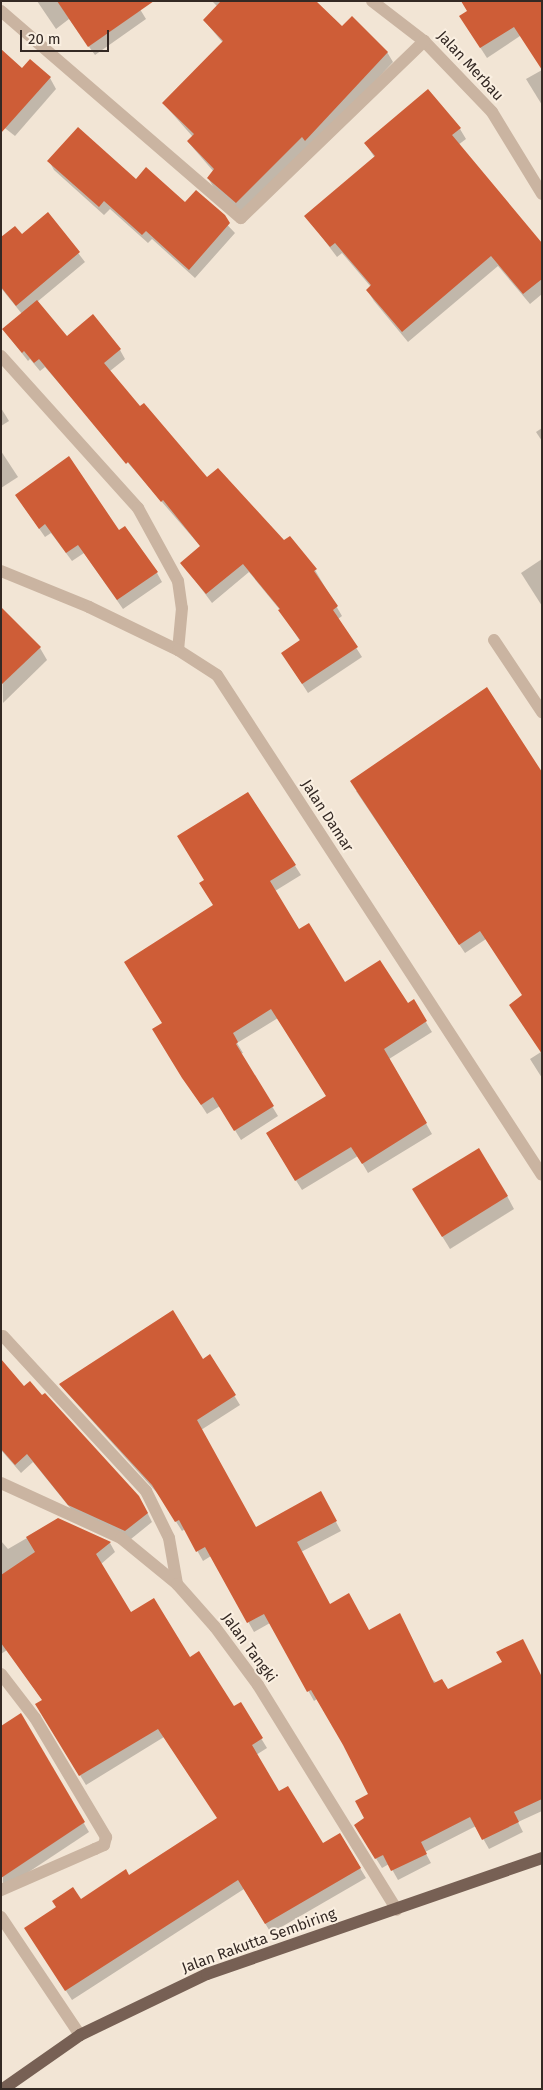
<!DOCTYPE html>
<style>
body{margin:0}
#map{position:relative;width:543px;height:2090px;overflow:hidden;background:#f2e5d5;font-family:"Fira Sans",sans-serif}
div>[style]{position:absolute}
.shadow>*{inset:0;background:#0003}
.building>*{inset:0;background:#ce5d37}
.minor>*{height:12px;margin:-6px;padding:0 6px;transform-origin:6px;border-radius:6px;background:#cab4a1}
.major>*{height:12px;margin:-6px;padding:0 6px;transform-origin:6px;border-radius:6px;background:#776054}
span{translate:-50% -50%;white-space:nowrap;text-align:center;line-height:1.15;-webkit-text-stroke:4px #faefe1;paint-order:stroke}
.street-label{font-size:15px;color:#342924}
.frame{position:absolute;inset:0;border:2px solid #342924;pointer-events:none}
.scale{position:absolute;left:20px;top:30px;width:89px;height:22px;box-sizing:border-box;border:2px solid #342924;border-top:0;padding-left:6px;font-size:15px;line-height:18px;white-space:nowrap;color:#342924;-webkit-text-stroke:4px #faefe1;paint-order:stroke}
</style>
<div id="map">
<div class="shadow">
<div style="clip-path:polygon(37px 1px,135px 1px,146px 19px,95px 55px,69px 19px,56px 29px)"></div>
<div style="clip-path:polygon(212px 1px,314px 1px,342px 28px,387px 52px,393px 62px,311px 150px,242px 212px,214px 188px,208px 178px,214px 172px,188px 142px,193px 137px,163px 103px,223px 43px,204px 20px,218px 7px)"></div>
<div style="clip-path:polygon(542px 1px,520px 36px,487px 58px,467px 27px,468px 12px)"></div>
<div style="clip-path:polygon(22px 70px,50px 78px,56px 89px,15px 136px,1px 125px)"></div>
<div style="clip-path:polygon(542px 70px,542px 105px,526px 79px)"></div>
<div style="clip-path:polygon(460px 129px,466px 139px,458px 145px,542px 245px,542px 294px,530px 304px,498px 266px,408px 342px,374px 301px,367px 290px,371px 287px,342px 253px,337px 257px,306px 216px,375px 158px,365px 143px)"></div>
<div style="clip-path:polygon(49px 161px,185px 204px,196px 192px,235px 233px,195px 278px,152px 239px,148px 243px,110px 209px,104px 215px,54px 170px)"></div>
<div style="clip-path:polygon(48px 214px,85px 262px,37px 302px,66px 338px,120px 350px,125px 359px,110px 371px,140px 408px,207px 479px,284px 542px,289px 538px,315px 570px,342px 616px,338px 619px,362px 657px,308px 693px,288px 662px,300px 641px,280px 610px,249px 572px,212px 603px,182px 563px,201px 547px,45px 367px,40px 371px,30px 359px,28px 361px,3px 329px,22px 314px,1px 288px,1px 238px,22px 236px)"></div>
<div style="clip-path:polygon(1px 408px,9px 421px,1px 426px)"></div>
<div style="clip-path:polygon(542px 428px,542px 441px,536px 432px)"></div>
<div style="clip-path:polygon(1px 451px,18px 477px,1px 488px)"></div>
<div style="clip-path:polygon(22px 504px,157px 573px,162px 582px,123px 609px,84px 553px,72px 561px,51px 533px,45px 537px)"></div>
<div style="clip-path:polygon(542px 559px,542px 606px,521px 573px)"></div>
<div style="clip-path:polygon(1px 609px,40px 648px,47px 660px,3px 703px)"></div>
<div style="clip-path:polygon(542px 775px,542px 1078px,530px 1059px,541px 1052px,524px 996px,486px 939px,465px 953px,356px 791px)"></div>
<div style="clip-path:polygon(248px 793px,301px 875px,275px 891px,299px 930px,345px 983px,407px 1005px,413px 1001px,432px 1032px,389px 1059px,432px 1134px,368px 1173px,358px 1156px,302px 1190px,273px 1144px,327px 1097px,278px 1018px,237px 1043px,243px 1053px,240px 1054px,278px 1116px,241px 1140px,220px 1106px,207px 1114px,190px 1088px,163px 1024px,215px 906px,205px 881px)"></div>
<div style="clip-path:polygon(507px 1196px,514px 1209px,450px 1249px,421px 1202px)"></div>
<div style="clip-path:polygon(210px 1356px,240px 1405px,201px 1430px,255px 1529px,320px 1493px,341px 1531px,301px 1552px,330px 1605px,448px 1691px,542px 1678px,542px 1811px,518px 1822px,523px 1832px,489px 1849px,476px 1826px,425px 1852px,431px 1863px,398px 1880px,389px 1864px,382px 1868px,355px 1825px,366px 1819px,370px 1795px,345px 1746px,317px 1699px,314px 1701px,270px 1623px,254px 1632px,211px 1556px,203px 1561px,185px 1529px,182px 1531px,159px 1495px,60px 1385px,203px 1360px)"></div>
<div style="clip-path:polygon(1px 1361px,24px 1388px,144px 1506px,152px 1522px,131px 1539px,75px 1514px,33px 1462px,21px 1473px,1px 1450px)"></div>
<div style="clip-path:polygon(58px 1520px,110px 1543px,115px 1552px,101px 1564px,131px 1614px,190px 1658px,233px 1708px,240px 1704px,267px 1748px,256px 1755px,279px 1793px,323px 1845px,360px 1868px,366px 1878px,271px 1933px,244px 1889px,72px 2000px,31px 1937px,80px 1900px,129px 1877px,218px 1818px,164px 1737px,86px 1785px,42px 1714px,43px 1701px,7px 1650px,1px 1654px,1px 1541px,8px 1549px)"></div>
<div style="clip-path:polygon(21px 1715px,89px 1832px,3px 1889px,1px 1728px)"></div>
</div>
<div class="building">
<div style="clip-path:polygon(57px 1px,154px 1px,88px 47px)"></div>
<div style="clip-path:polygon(221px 1px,316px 1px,342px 26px,352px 16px,388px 52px,305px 141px,302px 137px,236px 203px,207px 178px,214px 169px,187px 141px,194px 134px,162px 103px,223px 41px,203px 20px)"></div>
<div style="clip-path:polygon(461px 1px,542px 1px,542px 70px,514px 27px,480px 48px,459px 16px,467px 11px)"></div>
<div style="clip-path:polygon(1px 49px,22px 68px,30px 59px,51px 77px,1px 133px)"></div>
<div style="clip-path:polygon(428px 89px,461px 128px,452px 135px,542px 243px,542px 279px,523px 294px,491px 256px,402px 332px,366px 290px,371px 285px,335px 243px,330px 247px,304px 216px,375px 156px,364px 143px)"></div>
<div style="clip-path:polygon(78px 127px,136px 179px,146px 167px,185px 202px,196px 190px,225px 215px,230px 223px,189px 270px,146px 231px,142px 235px,104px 201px,99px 207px,47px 161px)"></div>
<div style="clip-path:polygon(48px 212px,80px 252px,16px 306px,1px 287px,1px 237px,15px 226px,22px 234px)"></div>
<div style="clip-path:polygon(37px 300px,67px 336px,93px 314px,121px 349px,104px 363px,140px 406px,144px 403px,207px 477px,218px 468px,284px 540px,290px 536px,317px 569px,314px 571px,338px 606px,333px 610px,358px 647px,302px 684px,281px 653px,300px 640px,278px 610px,280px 609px,243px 564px,206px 594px,180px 563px,200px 546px,163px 500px,161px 502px,128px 462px,126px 464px,39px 359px,34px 363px,24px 351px,22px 353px,2px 329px)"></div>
<div style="clip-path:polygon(69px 456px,119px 530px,125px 526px,158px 572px,117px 600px,78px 545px,66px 553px,45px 524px,39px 529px,15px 495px)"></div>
<div style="clip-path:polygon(1px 607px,41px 647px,1px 685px)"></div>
<div style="clip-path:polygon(487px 687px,542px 772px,542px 1054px,509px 1005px,522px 995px,480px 931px,459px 945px,350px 781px)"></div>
<div style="clip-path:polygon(248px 792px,296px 865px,270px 881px,299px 929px,309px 923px,345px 982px,380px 960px,408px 1003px,414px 999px,427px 1021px,384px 1049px,427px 1123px,362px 1164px,351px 1147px,295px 1181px,266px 1133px,326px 1096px,271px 1009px,233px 1033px,238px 1042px,236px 1044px,274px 1106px,234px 1131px,213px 1097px,201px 1105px,182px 1078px,152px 1029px,162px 1023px,124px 962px,213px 905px,199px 883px,204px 880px,177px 836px)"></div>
<div style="clip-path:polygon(479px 1148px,508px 1196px,442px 1237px,412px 1189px)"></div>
<div style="clip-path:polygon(173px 1310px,203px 1359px,210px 1354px,236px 1395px,197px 1420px,256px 1527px,321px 1491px,337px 1521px,297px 1542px,330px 1604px,349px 1593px,369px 1630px,400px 1613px,434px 1683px,442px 1679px,448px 1689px,502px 1662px,496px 1652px,523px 1639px,542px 1677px,542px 1799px,514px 1812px,519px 1822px,482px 1840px,470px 1817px,421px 1842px,427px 1854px,391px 1871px,383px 1855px,375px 1859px,354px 1825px,364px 1818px,355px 1801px,368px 1794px,343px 1745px,311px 1690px,307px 1692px,264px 1614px,247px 1623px,205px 1547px,196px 1552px,179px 1520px,175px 1522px,152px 1485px,59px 1384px)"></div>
<div style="clip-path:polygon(1px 1359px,24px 1386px,30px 1381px,42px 1395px,45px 1393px,139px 1496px,148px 1513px,125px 1531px,68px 1505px,27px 1454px,15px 1465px,1px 1449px)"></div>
<div style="clip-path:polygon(58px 1518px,111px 1542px,96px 1554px,131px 1612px,154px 1598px,190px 1657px,199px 1651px,234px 1706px,241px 1702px,263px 1738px,252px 1745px,279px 1791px,288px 1786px,323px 1843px,340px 1833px,361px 1868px,265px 1924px,238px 1880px,65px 1991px,24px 1928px,56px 1907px,52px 1901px,73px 1887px,81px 1899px,126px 1869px,129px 1875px,217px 1818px,158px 1729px,79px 1776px,35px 1704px,42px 1700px,1px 1643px,1px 1575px,35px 1552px,26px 1537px)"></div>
<div style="clip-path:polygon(21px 1713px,85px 1822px,1px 1878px,1px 1726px)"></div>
</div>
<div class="minor">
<div style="left:372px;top:1px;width:66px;rotate:37.6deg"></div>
<div style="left:424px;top:41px;width:98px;rotate:46.2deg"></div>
<div style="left:492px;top:112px;width:96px;rotate:58.6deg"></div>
<div style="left:1px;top:11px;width:317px;rotate:40.8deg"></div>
<div style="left:241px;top:218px;width:255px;rotate:-44deg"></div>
<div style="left:1px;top:356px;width:205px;rotate:48deg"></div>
<div style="left:138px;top:508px;width:83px;rotate:61.3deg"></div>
<div style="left:178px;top:581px;width:27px;rotate:82deg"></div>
<div style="left:182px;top:608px;width:42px;rotate:95.4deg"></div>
<div style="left:1px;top:571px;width:95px;rotate:22.2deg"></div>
<div style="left:89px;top:607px;width:99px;rotate:25.8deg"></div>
<div style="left:178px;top:650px;width:46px;rotate:32.7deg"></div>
<div style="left:217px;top:675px;width:596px;rotate:56.98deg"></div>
<div style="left:494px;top:640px;width:87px;rotate:56.3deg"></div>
<div style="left:3px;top:1336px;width:211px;rotate:47.3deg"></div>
<div style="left:146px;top:1491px;width:52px;rotate:63.9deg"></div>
<div style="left:169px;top:1538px;width:47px;rotate:80.1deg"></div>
<div style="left:1px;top:1483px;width:132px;rotate:24.6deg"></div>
<div style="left:121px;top:1538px;width:72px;rotate:39.4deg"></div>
<div style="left:177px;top:1584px;width:57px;rotate:48.5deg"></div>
<div style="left:215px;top:1627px;width:72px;rotate:53.4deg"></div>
<div style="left:258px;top:1685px;width:264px;rotate:58.3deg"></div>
<div style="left:1px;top:1674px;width:56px;rotate:52.3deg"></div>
<div style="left:35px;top:1718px;width:139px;rotate:59.2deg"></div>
<div style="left:106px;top:1837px;width:8px;rotate:104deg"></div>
<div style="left:104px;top:1845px;width:10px;rotate:156deg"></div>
<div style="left:95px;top:1849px;width:103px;rotate:156.4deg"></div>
<div style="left:1px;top:1917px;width:142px;rotate:56.2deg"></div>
</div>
<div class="major">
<div style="left:3px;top:2089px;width:94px;rotate:-35deg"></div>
<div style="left:80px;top:2035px;width:141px;rotate:-25.7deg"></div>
<div style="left:207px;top:1974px;width:355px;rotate:-19.1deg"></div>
</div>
<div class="street-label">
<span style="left:470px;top:66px;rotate:47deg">Jalan Merbau</span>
<span style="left:327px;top:816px;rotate:57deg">Jalan Damar</span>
<span style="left:249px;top:1648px;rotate:54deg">Jalan Tangki</span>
<span style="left:259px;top:1941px;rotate:-20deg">Jalan Rakutta Sembiring</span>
</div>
<div class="frame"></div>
<div class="scale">20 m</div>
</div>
